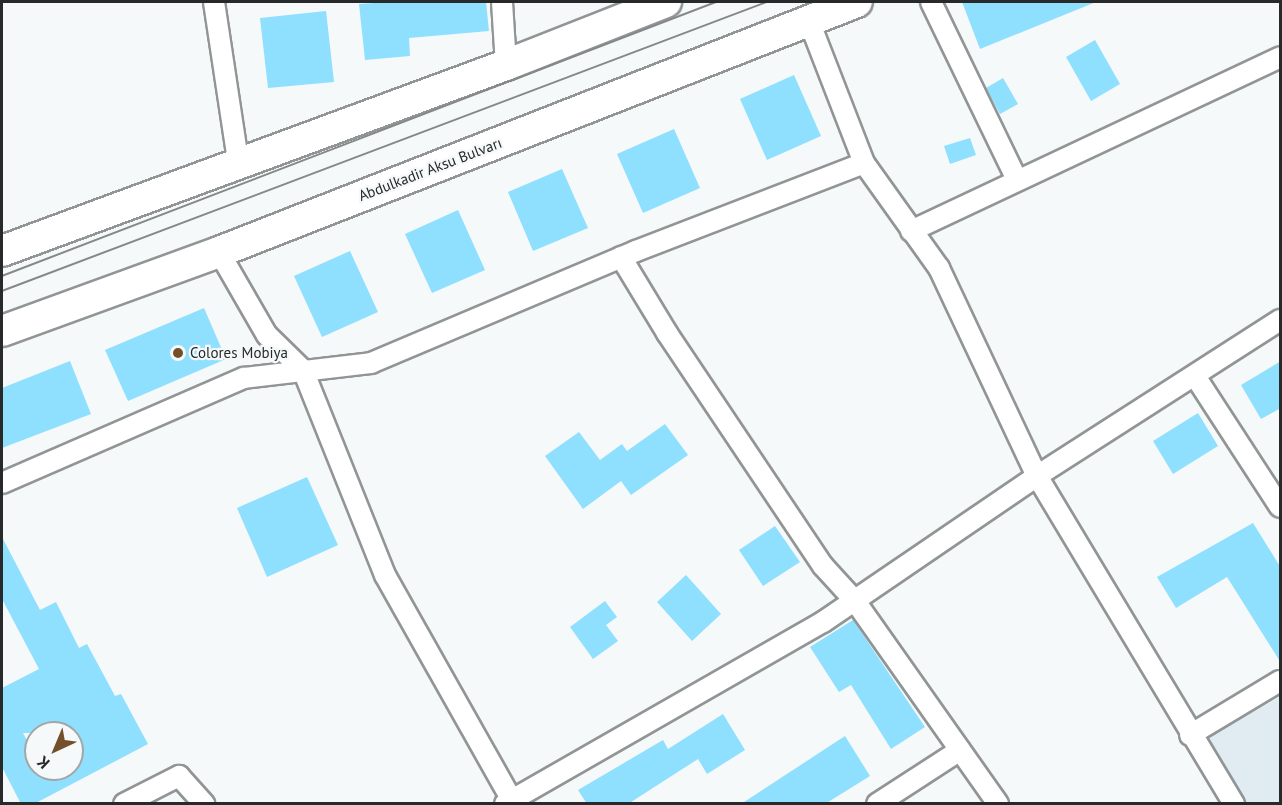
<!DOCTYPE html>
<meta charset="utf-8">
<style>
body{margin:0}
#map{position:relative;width:1282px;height:805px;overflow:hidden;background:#f5f9fa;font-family:"PT Sans",sans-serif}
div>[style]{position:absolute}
.built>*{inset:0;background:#e1ecf2}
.building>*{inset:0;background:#8fdffe}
.roads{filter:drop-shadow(2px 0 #919596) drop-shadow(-2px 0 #919596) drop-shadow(0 2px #919596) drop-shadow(0 -2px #919596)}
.street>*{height:20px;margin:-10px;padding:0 10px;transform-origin:10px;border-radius:10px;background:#fff}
.primary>*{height:30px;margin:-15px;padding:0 15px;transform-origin:15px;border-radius:15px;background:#fff}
.tram>*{height:1.5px;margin:-0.75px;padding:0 0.75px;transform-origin:0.75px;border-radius:0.75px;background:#858889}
.dots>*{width:16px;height:16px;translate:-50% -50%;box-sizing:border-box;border:3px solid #f5f9fa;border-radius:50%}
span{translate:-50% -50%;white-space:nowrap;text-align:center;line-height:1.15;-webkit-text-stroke:4.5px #f5f9fa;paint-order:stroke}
.street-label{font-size:15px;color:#28292a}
.poi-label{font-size:15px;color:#28292a}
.left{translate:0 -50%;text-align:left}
.frame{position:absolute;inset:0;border:3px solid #28292a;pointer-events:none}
.north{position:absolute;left:24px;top:721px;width:60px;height:60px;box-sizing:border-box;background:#f5f9fa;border:2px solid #a3a6a7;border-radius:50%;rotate:224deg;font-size:16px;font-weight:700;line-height:24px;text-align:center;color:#28292a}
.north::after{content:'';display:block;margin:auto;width:21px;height:27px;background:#754f2b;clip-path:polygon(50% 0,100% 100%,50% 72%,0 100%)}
</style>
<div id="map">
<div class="built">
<div style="clip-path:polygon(1280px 697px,1280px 803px,1247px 803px,1206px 738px)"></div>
</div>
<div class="building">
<div style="clip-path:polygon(390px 2px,486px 2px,489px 31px,409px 38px,410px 56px,365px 60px,359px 4px)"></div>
<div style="clip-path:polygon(962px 2px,1096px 2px,980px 49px)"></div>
<div style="clip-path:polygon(326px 11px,334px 82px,268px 88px,260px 18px)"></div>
<div style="clip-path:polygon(1095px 40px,1120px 84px,1091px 101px,1066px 57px)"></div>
<div style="clip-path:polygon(794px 75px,821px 136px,767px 160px,740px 99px)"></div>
<div style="clip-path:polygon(1003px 78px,1018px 104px,1000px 114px,986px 88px)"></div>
<div style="clip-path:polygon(674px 129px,700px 188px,643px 213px,617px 154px)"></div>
<div style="clip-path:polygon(970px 138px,976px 155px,950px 164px,944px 146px)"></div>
<div style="clip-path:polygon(562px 169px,588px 228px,533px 251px,508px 192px)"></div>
<div style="clip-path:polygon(458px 210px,485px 270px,432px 293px,405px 234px)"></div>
<div style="clip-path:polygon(350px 251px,378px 312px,322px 337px,294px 276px)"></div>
<div style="clip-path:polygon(204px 308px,226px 359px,128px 401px,105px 350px)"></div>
<div style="clip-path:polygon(70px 361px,91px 414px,2px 448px,2px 388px)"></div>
<div style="clip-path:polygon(1281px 361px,1281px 408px,1261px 419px,1241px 385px)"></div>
<div style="clip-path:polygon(1198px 413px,1218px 446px,1173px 474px,1153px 441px)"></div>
<div style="clip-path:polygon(665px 424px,688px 455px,631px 495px,621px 481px,583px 509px,545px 456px,579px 432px,600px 460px,622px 444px,627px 451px)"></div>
<div style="clip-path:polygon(307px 477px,338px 545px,267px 577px,237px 508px)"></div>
<div style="clip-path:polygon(1253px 523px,1281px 568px,1281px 663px,1227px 577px,1176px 608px,1157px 577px)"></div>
<div style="clip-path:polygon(775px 526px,800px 562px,763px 586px,739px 550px)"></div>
<div style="clip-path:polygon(evenodd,2px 537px,40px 610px,56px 602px,79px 648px,87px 644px,115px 696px,121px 694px,148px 744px,34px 804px,21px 804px,2px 767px,2px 688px,39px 669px,2px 599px,2px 537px,23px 733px,72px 733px,72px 769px,36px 769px,36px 757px,23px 733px)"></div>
<div style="clip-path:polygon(686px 575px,721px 614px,692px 641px,657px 602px)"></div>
<div style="clip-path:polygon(605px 601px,617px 617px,606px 625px,618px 641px,593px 659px,570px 627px)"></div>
<div style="clip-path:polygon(853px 620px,925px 727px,891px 749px,851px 685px,839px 692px,810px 647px)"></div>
<div style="clip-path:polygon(723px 714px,745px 750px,707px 774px,698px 759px,628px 804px,587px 804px,578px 790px,663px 740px,668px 749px)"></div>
<div style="clip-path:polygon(845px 736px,870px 776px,825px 804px,741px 804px)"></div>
</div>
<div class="roads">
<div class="street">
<div style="left:214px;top:2px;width:161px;rotate:81.4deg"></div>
<div style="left:502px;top:2px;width:63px;rotate:86.4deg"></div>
<div style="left:931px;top:2px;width:198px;rotate:64.2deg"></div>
<div style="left:809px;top:21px;width:152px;rotate:68.8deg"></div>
<div style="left:864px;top:163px;width:129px;rotate:54.5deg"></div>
<div style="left:939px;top:268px;width:230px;rotate:64.8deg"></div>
<div style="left:1037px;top:476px;width:383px;rotate:59deg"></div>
<div style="left:911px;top:231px;width:408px;rotate:-25.2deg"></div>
<div style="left:219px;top:252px;width:96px;rotate:60deg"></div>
<div style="left:267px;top:335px;width:50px;rotate:44.2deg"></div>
<div style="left:303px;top:370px;width:221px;rotate:68.2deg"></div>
<div style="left:385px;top:575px;width:263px;rotate:60.6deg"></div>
<div style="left:621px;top:257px;width:89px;rotate:58.8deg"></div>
<div style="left:667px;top:333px;width:280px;rotate:56.2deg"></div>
<div style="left:823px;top:566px;width:47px;rotate:47.6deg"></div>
<div style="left:855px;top:601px;width:248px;rotate:54.8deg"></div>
<div style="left:1195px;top:376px;width:156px;rotate:57deg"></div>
<div style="left:2px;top:483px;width:264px;rotate:-23.5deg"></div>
<div style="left:244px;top:378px;width:128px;rotate:-6.7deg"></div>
<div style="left:371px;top:363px;width:288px;rotate:-22.9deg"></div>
<div style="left:636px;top:251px;width:244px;rotate:-21.1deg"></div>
<div style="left:1190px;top:735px;width:105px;rotate:-31deg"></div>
<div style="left:124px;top:804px;width:62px;rotate:-27deg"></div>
<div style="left:179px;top:776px;width:38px;rotate:48deg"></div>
<div style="left:505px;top:804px;width:366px;rotate:-29.8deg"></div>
<div style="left:823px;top:622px;width:259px;rotate:-34.3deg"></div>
<div style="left:1037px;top:476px;width:289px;rotate:-32.7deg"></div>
<div style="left:877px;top:804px;width:99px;rotate:-33deg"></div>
</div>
<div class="primary">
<div style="left:2px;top:251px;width:537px;rotate:-20.26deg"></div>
<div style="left:506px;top:65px;width:172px;rotate:-21.5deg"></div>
<div style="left:2px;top:331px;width:231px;rotate:-20deg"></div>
<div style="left:219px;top:252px;width:685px;rotate:-21.4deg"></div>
</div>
</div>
<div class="tram">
<div style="left:2px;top:276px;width:765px;rotate:-20.99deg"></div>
<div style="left:2px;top:291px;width:818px;rotate:-20.7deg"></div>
</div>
<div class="dots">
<div style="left:178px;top:353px;background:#754f2b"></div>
</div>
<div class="street-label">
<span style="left:430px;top:169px;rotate:-21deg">Abdulkadir Aksu Bulvarı</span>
</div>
<div class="poi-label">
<span class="left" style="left:190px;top:353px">Colores Mobiya</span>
</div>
<div class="frame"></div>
<div class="north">K</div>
</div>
